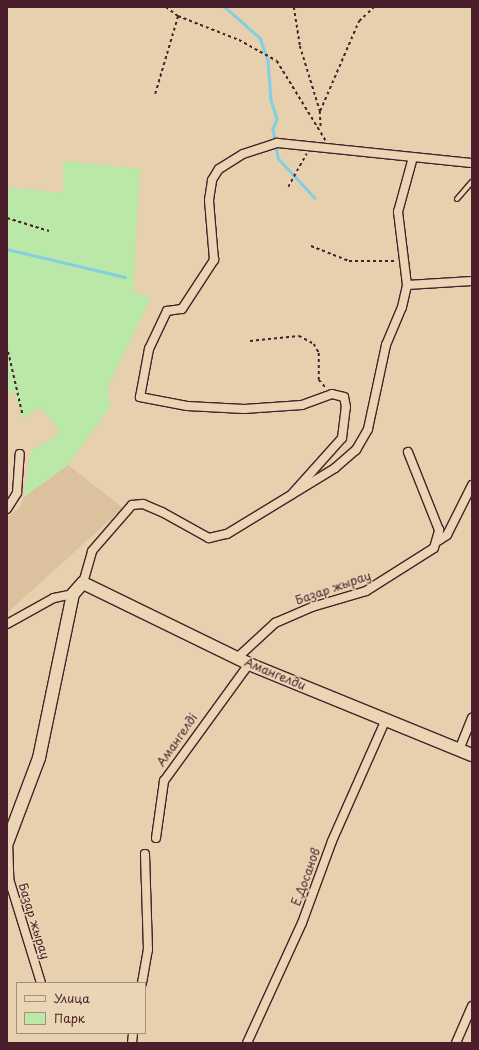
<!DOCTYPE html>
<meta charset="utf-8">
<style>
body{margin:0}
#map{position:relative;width:479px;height:1050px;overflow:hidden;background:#e7d0ad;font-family:"Playpen Sans",sans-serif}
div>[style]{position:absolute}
.built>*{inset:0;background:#dcc19e}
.green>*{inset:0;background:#bae8a6}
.stream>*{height:2.5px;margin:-1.25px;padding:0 1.25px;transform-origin:1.25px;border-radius:1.25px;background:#82cee2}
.path>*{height:1.5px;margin-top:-0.75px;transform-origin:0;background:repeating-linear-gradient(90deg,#4a1f2b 0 3px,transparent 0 6px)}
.roads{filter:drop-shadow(1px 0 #4a1f2b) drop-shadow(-1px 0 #4a1f2b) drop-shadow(0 1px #4a1f2b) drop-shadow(0 -1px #4a1f2b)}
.service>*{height:4px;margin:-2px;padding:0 2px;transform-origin:2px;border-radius:2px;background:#ead6b5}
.minor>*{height:8px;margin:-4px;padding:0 4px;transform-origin:4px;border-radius:4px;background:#ead6b5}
.secondary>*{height:12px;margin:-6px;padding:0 6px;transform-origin:6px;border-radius:6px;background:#ead6b5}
span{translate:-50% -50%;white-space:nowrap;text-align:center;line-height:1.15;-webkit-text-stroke:3px #ead6b5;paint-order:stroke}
.street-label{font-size:12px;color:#4a1f2b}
.frame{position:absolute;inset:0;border:8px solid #4a1f2b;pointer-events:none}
.legend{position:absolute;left:16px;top:982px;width:130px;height:52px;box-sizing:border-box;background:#ead6b5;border:1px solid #aa8d7e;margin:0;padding:5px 7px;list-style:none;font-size:12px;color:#4a1f2b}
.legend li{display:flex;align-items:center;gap:8px;height:20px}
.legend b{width:20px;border:1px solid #aa8d7e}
</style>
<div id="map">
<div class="built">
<div style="clip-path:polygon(68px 465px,123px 508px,7px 613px,7px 518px,20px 507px,24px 497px)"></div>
</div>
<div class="green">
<div style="clip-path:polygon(63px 161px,140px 169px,133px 291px,151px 298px,107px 388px,111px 406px,68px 465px,24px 497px,31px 450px,54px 438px,59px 430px,40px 407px,22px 419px,15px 392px,7px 394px,7px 187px,63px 193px)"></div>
</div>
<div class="stream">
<div style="left:225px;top:7px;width:47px;rotate:41.5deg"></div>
<div style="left:260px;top:38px;width:23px;rotate:70deg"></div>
<div style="left:268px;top:60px;width:40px;rotate:85.7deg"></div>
<div style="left:271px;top:100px;width:20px;rotate:72deg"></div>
<div style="left:277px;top:119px;width:11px;rotate:112deg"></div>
<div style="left:273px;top:129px;width:29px;rotate:80deg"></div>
<div style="left:278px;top:158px;width:54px;rotate:47.2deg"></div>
<div style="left:7px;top:249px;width:121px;rotate:13.3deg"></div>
</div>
<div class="path">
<div style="left:166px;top:7px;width:15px;rotate:37deg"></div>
<div style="left:178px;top:16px;width:66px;rotate:21.5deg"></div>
<div style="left:239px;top:40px;width:43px;rotate:28.9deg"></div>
<div style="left:277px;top:61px;width:94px;rotate:58.5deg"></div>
<div style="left:294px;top:7px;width:39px;rotate:81deg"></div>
<div style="left:300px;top:46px;width:68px;rotate:72.9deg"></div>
<div style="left:320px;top:111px;width:18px;rotate:87deg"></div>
<div style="left:155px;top:94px;width:81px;rotate:-73.6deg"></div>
<div style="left:320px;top:111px;width:98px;rotate:-66.6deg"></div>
<div style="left:359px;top:21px;width:21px;rotate:-43deg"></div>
<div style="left:288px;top:187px;width:38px;rotate:-61deg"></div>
<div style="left:7px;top:218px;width:44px;rotate:17.2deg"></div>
<div style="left:311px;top:246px;width:41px;rotate:21.5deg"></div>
<div style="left:349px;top:261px;width:47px"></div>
<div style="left:250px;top:341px;width:49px;rotate:-5.8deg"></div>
<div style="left:299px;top:336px;width:17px;rotate:28deg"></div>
<div style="left:314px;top:344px;width:10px;rotate:61deg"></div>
<div style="left:319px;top:353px;width:27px;rotate:90deg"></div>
<div style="left:319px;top:380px;width:11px;rotate:49deg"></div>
<div style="left:7px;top:346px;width:72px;rotate:77.1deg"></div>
</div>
<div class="roads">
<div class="service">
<div style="left:457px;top:199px;width:23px;rotate:-49deg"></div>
</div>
<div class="minor">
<div style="left:407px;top:285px;width:65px;rotate:-3.5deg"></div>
<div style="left:292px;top:494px;width:75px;rotate:-48.2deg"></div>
<div style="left:342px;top:438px;width:31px;rotate:-83deg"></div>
<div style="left:346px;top:407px;width:10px;rotate:-101deg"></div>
<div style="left:344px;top:397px;width:12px;rotate:-166deg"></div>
<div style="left:332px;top:394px;width:32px;rotate:160deg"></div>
<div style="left:302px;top:405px;width:58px;rotate:176.1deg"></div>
<div style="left:244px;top:409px;width:57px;rotate:-177deg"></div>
<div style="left:187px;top:406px;width:48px;rotate:-169.2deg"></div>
<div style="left:140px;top:397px;width:49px;rotate:-79.4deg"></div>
<div style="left:149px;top:349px;width:42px;rotate:-64.7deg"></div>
<div style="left:167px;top:311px;width:15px;rotate:-8deg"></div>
<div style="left:182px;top:309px;width:59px;rotate:-56.9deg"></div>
<div style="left:214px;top:260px;width:60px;rotate:-94.8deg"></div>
<div style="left:209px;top:200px;width:20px;rotate:-81deg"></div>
<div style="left:212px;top:180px;width:13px;rotate:-58deg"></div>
<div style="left:219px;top:169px;width:28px;rotate:-32deg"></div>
<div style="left:243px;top:154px;width:36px;rotate:-18deg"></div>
<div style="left:277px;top:143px;width:196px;rotate:5.9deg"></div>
<div style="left:7px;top:509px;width:19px;rotate:-58deg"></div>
<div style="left:17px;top:493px;width:39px;rotate:-86deg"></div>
<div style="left:438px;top:541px;width:11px;rotate:-34deg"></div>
<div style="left:447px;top:535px;width:56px;rotate:-63.4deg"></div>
<div style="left:83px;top:583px;width:33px;rotate:-74deg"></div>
<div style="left:92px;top:551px;width:61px;rotate:-49deg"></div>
<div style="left:132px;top:505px;width:11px;rotate:-5deg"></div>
<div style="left:143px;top:504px;width:21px;rotate:23deg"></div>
<div style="left:162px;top:512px;width:54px;rotate:29deg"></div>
<div style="left:209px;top:538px;width:18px;rotate:-13deg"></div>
<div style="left:227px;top:534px;width:127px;rotate:-31.4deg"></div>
<div style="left:335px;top:468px;width:28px;rotate:-41deg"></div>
<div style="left:356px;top:450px;width:24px;rotate:-60deg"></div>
<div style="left:368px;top:429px;width:86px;rotate:-77.9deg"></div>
<div style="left:386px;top:345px;width:41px;rotate:-67.2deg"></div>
<div style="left:402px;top:307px;width:23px;rotate:-77deg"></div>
<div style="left:407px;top:285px;width:74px;rotate:-97deg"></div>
<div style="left:398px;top:212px;width:57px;rotate:-74.7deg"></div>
<div style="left:7px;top:624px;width:54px;rotate:-29deg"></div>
<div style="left:54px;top:598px;width:19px;rotate:-12deg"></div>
<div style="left:237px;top:658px;width:52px;rotate:-42.6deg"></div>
<div style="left:275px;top:623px;width:40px;rotate:-23.4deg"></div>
<div style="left:312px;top:607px;width:56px;rotate:-16.5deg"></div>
<div style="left:366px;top:591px;width:80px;rotate:-32.3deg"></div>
<div style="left:434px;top:548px;width:19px;rotate:-74deg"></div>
<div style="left:439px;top:530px;width:84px;rotate:-111.7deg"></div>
<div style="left:459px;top:750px;width:35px;rotate:-68deg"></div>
<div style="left:156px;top:838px;width:58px;rotate:-82deg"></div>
<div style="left:164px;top:781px;width:145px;rotate:-54deg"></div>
<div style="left:8px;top:841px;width:38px;rotate:88deg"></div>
<div style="left:9px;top:879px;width:109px;rotate:72.9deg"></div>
<div style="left:142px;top:983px;width:34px;rotate:-80deg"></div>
<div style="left:148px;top:950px;width:96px;rotate:-91.8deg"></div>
<div style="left:132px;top:1043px;width:10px;rotate:-84deg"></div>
<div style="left:247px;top:1043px;width:132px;rotate:-65.4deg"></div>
<div style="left:302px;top:923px;width:87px;rotate:-69.9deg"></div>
<div style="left:332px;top:841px;width:133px;rotate:-66.1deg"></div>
<div style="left:456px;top:1043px;width:40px;rotate:-66.6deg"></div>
</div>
<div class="secondary">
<div style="left:7px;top:843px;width:91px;rotate:-69.4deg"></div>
<div style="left:39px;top:758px;width:167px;rotate:-78.3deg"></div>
<div style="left:73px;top:594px;width:15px;rotate:-48deg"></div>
<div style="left:83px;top:583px;width:185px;rotate:26deg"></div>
<div style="left:249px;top:664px;width:241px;rotate:22.2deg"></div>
</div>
</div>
<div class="street-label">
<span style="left:333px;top:588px;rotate:-19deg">Базар жырау</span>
<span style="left:275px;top:674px;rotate:23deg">Амангелди</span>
<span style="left:177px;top:740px;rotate:-55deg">Амангелді</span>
<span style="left:306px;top:877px;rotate:-70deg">Е.Досанов</span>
<span style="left:34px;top:921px;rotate:73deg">Базар жырау</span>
</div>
<div class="frame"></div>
<ul class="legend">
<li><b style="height:5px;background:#ead6b5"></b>Улица</li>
<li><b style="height:11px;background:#bae8a6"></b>Парк</li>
</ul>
</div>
